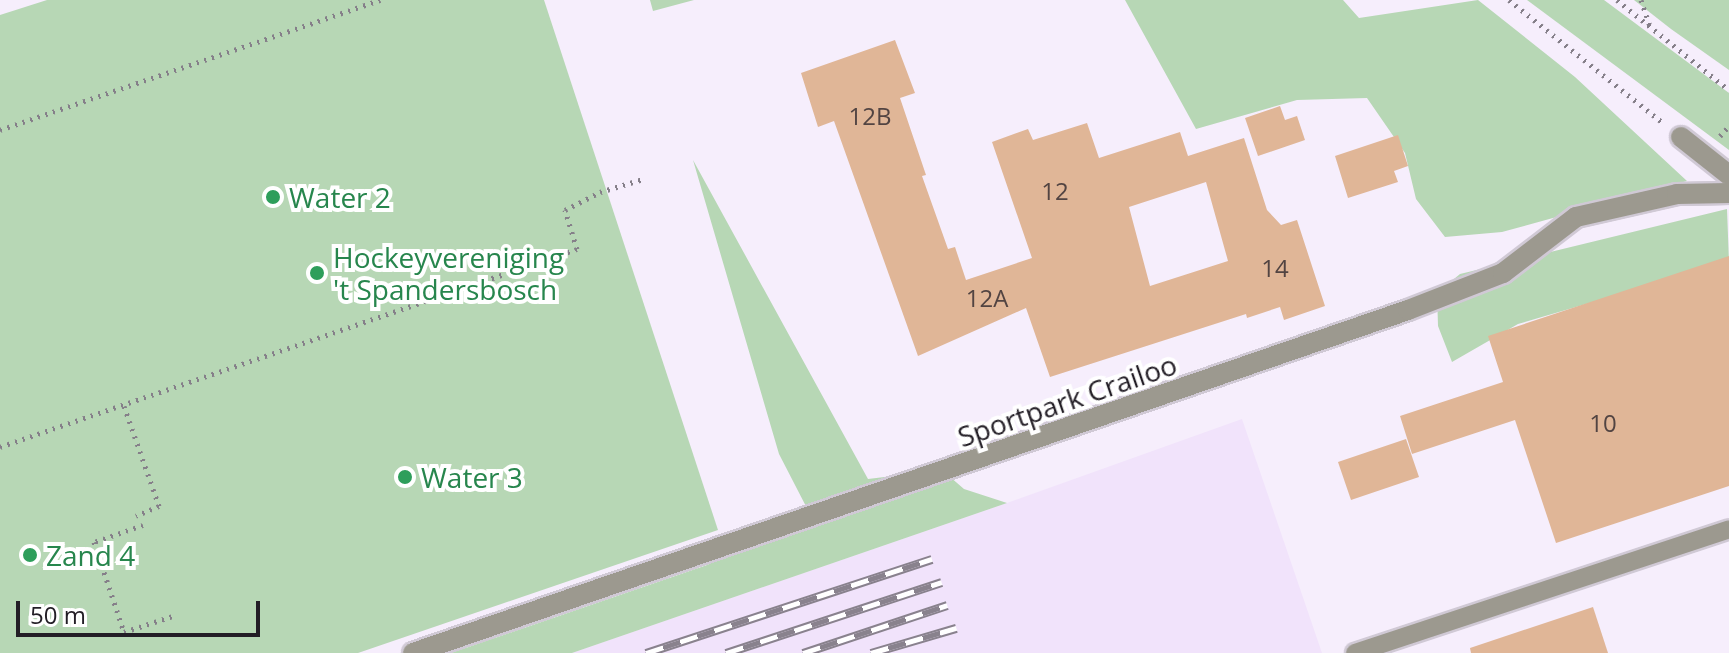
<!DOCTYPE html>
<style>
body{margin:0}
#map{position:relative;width:1729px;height:653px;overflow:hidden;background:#f6eefc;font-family:"Open Sans",sans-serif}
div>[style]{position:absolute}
.built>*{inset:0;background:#f1e3fb}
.green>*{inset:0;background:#b7d7b5}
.building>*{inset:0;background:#e0b697}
.path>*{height:5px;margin-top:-2.5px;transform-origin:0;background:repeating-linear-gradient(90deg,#857f89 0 2px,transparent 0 8px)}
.roads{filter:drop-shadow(2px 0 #d0c9d5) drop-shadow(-2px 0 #d0c9d5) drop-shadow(0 2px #d0c9d5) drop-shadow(0 -2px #d0c9d5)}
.lane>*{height:18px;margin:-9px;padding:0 9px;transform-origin:9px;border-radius:9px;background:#9c998f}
.street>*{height:20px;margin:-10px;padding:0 10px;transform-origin:10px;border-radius:10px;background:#9c998f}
.rail>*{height:9px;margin-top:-4.5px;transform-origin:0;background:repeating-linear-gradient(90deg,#fff 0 18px,#89828d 0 36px);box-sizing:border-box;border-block:2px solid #89828d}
.dots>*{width:22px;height:22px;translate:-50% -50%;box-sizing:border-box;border:4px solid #fff;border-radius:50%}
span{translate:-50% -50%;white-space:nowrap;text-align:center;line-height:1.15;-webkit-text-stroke:8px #fff;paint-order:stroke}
.number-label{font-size:24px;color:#524442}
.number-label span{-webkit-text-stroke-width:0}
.leisure-label{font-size:28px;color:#27864d}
.left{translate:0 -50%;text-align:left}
.street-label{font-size:28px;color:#231e26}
.scale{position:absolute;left:16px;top:601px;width:244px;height:36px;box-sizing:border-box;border:4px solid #231e26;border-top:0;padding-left:10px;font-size:24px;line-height:28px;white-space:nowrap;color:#231e26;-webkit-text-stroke:6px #fff;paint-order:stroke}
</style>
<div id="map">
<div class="built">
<div style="clip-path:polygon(1242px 419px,1322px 653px,572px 653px,1007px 503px)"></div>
</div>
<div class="green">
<div style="clip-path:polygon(47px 0,544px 0,718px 530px,358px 653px,0 653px,0 15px)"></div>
<div style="clip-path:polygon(650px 0,694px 0,653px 11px)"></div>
<div style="clip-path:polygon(1125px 0,1343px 0,1359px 18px,1478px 0,1575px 77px,1687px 181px,1502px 232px,1445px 237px,1416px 199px,1405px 153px,1367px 98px,1297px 100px,1196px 129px)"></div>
<div style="clip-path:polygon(1527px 0,1604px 0,1729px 93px,1729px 150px)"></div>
<div style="clip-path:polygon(1634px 0,1729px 0,1729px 70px,1671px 29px)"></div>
<div style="clip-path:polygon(693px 160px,868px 479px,942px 470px,964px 489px,1007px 503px,572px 653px,451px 653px,707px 565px,811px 516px,779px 454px)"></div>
<div style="clip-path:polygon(1727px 209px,1729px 262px,1518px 324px,1452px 362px,1438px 326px,1437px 293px,1460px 274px)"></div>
</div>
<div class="building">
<div style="clip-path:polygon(evenodd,895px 40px,915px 93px,900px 98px,926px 175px,922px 176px,948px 249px,955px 247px,966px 280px,1032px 258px,992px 142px,1028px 129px,1033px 140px,1087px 123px,1099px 158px,1180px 132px,1188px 156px,1244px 138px,1267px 210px,1281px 225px,1297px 220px,1325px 306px,1284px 320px,1280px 307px,1247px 318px,1246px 314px,1050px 377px,1026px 308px,918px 356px,834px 121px,818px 127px,801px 73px,895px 40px,1206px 182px,1228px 261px,1150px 286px,1129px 207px,1206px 182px)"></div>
<div style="clip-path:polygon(1280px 106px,1285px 120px,1297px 116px,1305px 140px,1258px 156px,1245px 118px)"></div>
<div style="clip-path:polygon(1398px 135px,1408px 166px,1394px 171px,1398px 182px,1348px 198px,1335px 156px)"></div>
<div style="clip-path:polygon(1729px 256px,1729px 486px,1556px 543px,1515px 420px,1412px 454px,1400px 416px,1503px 382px,1488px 336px)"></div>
<div style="clip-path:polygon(1406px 439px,1419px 477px,1351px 500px,1338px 462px)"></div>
<div style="clip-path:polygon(1593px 607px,1608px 653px,1471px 653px,1470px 648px)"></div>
</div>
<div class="path">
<div style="left:1509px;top:0;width:196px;rotate:38.6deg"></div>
<div style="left:1617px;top:0;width:144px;rotate:38.8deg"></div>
<div style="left:1641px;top:0;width:28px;rotate:71deg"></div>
<div style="left:0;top:130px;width:402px;rotate:-18.9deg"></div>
<div style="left:1720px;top:136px;width:13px;rotate:-48deg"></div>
<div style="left:124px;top:406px;width:106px;rotate:70.7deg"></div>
<div style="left:159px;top:506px;width:25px;rotate:157deg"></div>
<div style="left:0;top:447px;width:610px;rotate:-18.94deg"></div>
<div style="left:577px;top:249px;width:41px;rotate:-107.1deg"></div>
<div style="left:565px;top:210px;width:39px;rotate:-27deg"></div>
<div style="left:600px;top:192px;width:45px;rotate:-16.8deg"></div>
<div style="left:143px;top:525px;width:52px;rotate:160.9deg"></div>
<div style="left:94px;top:542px;width:95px;rotate:71.6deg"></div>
<div style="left:124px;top:632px;width:55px;rotate:-18.1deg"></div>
</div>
<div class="roads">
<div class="lane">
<div style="left:1355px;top:653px;width:394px;rotate:-18.3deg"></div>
</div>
<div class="street">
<div style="left:1681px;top:137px;width:61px;rotate:38.4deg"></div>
<div style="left:413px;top:653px;width:1052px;rotate:-19.02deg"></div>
<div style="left:1408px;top:310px;width:102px;rotate:-21.3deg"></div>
<div style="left:1503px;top:273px;width:92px;rotate:-37.5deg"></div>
<div style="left:1576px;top:217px;width:104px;rotate:-12.8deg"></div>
<div style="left:1677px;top:194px;width:52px;rotate:-1.1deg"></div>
</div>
</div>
<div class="rail">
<div style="left:646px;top:653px;width:301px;rotate:-18.2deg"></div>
<div style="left:726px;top:653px;width:227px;rotate:-18.2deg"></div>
<div style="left:803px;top:653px;width:152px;rotate:-18.4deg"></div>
<div style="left:871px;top:653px;width:89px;rotate:-16.4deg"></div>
</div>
<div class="dots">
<div style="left:273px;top:197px;background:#2e9e5b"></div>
<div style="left:317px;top:273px;background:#2e9e5b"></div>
<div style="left:405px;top:477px;background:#2e9e5b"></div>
<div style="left:30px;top:555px;background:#2e9e5b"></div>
</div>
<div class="number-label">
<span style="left:870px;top:116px">12B</span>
<span style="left:1055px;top:191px">12</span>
<span style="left:1275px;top:268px">14</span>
<span style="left:987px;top:298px">12A</span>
<span style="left:1603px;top:423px">10</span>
</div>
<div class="leisure-label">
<span class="left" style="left:289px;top:197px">Water 2</span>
<span class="left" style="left:333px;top:273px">Hockeyvereniging<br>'t Spandersbosch</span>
<span class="left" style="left:421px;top:477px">Water 3</span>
<span class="left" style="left:46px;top:555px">Zand 4</span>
</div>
<div class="street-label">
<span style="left:1067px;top:400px;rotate:-19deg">Sportpark Crailoo</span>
</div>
<div class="scale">50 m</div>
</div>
